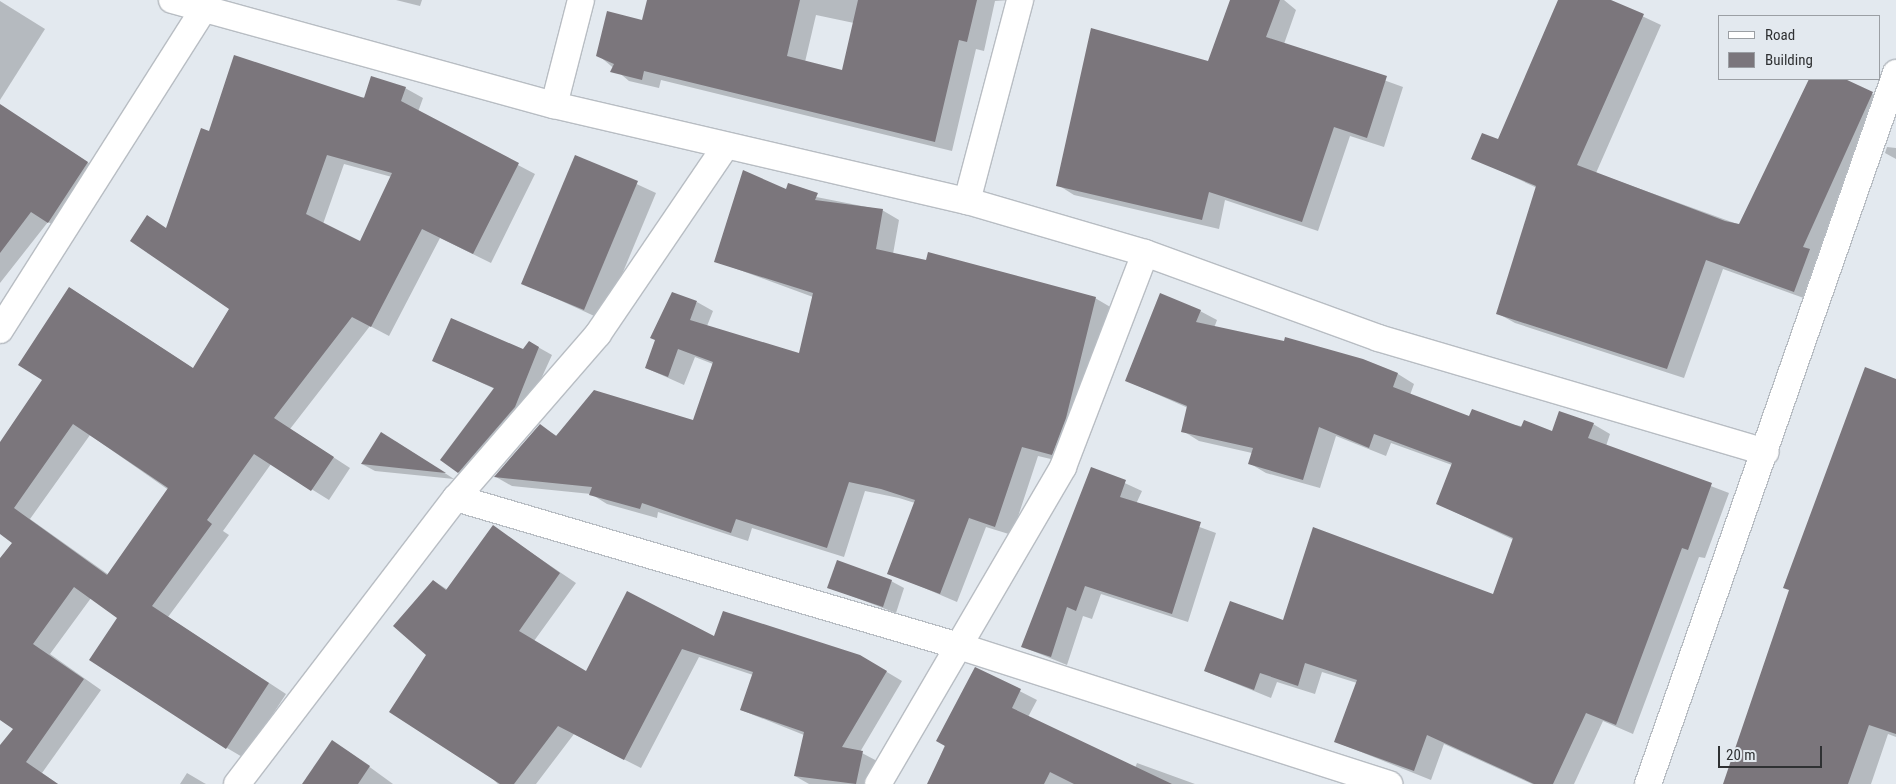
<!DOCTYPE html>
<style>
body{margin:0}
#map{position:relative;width:1896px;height:784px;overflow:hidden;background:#e3e9ef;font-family:"Roboto Condensed",sans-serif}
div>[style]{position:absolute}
.shadow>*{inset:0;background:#0003}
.building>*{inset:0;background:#7b767c}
.roads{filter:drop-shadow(1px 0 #b8bdc3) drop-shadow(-1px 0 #b8bdc3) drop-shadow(0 1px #b8bdc3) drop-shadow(0 -1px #b8bdc3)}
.minor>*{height:26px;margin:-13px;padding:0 13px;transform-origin:13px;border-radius:13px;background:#fff}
span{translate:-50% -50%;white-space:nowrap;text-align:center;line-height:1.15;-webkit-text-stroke:5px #e3e9ef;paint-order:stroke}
.legend{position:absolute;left:1718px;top:15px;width:162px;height:65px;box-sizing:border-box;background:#e3e9ef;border:1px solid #9b9fa4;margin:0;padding:6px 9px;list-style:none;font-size:15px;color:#2f3133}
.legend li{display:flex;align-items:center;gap:10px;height:25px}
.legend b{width:25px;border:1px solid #9b9fa4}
.scale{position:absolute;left:1718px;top:746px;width:104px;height:22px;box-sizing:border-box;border:2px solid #2f3133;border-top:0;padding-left:6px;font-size:15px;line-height:18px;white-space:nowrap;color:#2f3133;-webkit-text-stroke:4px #e3e9ef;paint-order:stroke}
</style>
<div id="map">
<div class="shadow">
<div style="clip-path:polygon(396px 0,422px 0,420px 6px)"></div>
<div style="clip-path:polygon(evenodd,648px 0,1010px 0,995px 1px,984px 51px,976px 49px,952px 151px,661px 80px,659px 88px,629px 81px,598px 55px,643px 21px,648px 0,816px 15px,854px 23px,843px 71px,805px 62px,816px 15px)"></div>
<div style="clip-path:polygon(1231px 0,1284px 0,1296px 10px,1284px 44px,1403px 87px,1384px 147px,1350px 136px,1318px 231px,1225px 200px,1219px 229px,1074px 195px,1058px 185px,1209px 62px)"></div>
<div style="clip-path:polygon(1560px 0,1608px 0,1661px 25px,1596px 173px,1740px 225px,1810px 79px,1842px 79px,1890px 103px,1812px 301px,1723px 269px,1684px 378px,1515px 323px,1497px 313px,1537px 188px,1473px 158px,1498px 141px)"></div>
<div style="clip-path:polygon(0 1px,45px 29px,0 100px)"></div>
<div style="clip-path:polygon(evenodd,405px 88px,423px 98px,418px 112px,535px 174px,491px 263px,440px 238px,389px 336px,370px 326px,290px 429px,350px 468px,329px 500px,271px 464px,223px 531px,229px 535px,168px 617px,286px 694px,244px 758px,227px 748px,119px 618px,91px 598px,50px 654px,101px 690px,42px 773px,58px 784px,0 784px,0 752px,15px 729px,0 719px,0 560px,13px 542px,0 533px,0 444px,44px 380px,70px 288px,194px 369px,230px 308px,167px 229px,210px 132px,405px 88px,344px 164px,392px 177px,361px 243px,323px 224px,344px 164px,405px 88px,90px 435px,170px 491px,109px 575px,30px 519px,90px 435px)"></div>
<div style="clip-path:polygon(0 105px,104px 173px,65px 231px,48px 222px,0 283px)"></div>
<div style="clip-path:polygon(1887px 147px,1896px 148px,1896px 159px,1885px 153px)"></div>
<div style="clip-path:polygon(576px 156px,656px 193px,603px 320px,522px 283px)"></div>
<div style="clip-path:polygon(786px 191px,882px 210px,899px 220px,893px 254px,1095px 298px,1112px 308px,1068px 463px,1038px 456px,1012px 535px,986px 527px,957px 602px,889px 573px,915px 503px,899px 498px,865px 491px,844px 557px,752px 528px,748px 541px,658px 512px,657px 518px,607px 504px,591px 494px,512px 486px,496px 477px,540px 426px,557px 436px,694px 422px,713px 364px,695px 357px,684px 385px,646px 368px,697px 302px,713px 311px,707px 326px,800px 355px,813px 297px,715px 261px)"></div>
<div style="clip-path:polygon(1200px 311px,1217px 320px,1214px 328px,1362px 361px,1398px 374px,1414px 384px,1410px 395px,1470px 417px,1553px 432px,1593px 424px,1610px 434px,1606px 446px,1729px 493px,1705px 558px,1699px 557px,1633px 734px,1603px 721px,1574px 784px,1532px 784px,1444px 744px,1431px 780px,1336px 742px,1357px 683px,1322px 672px,1315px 694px,1277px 682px,1271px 698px,1205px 671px,1283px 622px,1494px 595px,1514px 540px,1438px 504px,1452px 465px,1391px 443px,1386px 456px,1336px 436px,1320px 488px,1266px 473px,1249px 463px,1252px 453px,1199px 441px,1183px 431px,1188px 408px,1127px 381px)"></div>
<div style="clip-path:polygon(529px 342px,552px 355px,526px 412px,471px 480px,458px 472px,495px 389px,434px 361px,523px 351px)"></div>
<div style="clip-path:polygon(1896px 380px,1896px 737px,1888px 734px,1871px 784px,1725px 784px)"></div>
<div style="clip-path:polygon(395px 441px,454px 479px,375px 471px,362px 464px)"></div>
<div style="clip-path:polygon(1092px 468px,1142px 491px,1136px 504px,1216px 533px,1188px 622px,1101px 594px,1092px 619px,1083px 616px,1067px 665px,1023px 647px)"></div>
<div style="clip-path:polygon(493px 527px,576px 583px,534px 641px,586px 672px,715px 637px,860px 656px,902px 681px,860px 752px,879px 762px,874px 784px,809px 784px,795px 776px,804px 735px,741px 710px,753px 675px,699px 657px,641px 768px,574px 734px,536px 784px,498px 784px,488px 774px,428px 654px,434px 581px,448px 590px)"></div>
<div style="clip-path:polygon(891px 581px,904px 588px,896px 613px,828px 587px)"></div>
<div style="clip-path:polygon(976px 669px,1037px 700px,1028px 717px,1135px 768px,1137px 763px,1195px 784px,929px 784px)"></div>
<div style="clip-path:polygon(332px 742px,349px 752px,393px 784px,303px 784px)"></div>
<div style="clip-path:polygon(187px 773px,204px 783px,206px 784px,180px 784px)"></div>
</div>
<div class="building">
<div style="clip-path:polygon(647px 0,800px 0,787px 56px,842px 70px,858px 0,977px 0,967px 42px,959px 40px,935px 142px,644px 71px,642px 80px,610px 72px,614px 64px,596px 56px,607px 11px,642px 20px)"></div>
<div style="clip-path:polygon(1230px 0,1280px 0,1266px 37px,1387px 76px,1367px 138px,1334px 127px,1302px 222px,1209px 192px,1202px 220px,1056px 186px,1091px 28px,1208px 61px)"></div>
<div style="clip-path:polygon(1558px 0,1611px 0,1644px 14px,1577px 165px,1725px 221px,1739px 224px,1809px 79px,1845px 79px,1873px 92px,1803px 247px,1810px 249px,1794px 292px,1706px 260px,1667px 369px,1496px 314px,1536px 186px,1471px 159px,1482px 133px,1498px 139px)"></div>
<div style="clip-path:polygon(evenodd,234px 55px,364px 98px,371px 76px,406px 87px,401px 101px,519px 163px,473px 254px,422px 229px,371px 327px,352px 317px,274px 418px,334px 457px,311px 491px,254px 454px,207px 520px,212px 524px,152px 606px,269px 683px,226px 749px,89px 660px,117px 618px,74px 587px,33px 644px,84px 679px,26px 762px,58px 784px,0 784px,0 745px,13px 729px,0 720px,0 558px,12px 543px,0 534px,0 442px,42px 380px,18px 365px,69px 287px,193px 368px,229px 309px,130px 241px,147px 215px,166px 228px,201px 128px,209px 131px,234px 55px,327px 155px,392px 173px,360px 241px,306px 214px,327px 155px,234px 55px,73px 424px,168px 488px,107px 575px,14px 508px,73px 424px)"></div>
<div style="clip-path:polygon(0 104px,88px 162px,48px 223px,31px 212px,0 253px)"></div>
<div style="clip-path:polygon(575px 155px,638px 181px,584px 310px,521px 284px)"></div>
<div style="clip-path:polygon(743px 170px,786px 189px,788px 183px,818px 193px,815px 200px,883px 209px,876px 249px,926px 260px,928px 252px,1096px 297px,1066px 418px,1052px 455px,1022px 447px,995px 527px,969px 518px,940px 594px,887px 574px,915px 500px,881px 489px,849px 482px,827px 548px,736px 519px,731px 533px,642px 503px,640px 509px,589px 495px,592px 487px,494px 477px,540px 424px,556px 436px,594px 390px,693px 420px,713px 362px,678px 349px,668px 377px,645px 368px,655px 340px,650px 338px,672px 292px,697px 301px,690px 320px,799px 353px,813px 293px,714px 262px)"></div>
<div style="clip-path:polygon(1160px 293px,1201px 310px,1196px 322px,1284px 341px,1285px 337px,1363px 359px,1398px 373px,1393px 387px,1469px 416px,1472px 409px,1521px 427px,1524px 420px,1552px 431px,1559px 411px,1594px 423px,1588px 438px,1712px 483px,1688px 550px,1682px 548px,1616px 725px,1586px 713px,1553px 784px,1534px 784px,1427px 735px,1414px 771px,1334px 742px,1357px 680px,1305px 663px,1298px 686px,1260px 673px,1254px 690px,1204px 671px,1230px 601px,1283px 620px,1313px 527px,1493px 594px,1513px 538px,1436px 504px,1452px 463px,1374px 434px,1369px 448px,1319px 427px,1303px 480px,1248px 464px,1253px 448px,1181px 432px,1187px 406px,1125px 381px)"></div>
<div style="clip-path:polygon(451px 318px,523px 349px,529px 341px,539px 347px,515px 407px,458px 473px,440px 460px,494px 388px,432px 361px)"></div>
<div style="clip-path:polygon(1865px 367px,1896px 379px,1896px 734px,1869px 725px,1848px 784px,1723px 784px,1789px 590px,1783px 588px)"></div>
<div style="clip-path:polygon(381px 432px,446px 473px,361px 464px)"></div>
<div style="clip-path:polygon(1091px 467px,1126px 480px,1120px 497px,1201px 522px,1172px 614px,1085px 586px,1076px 611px,1067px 607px,1051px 657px,1021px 647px)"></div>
<div style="clip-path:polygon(493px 525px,560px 573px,519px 631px,586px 671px,627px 591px,714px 636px,723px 611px,860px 655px,887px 671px,842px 747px,863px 751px,856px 784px,794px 776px,804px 732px,740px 710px,753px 672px,682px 649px,624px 760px,558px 726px,514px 784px,500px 784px,389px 712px,426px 655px,393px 626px,433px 580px,446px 590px)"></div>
<div style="clip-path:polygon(837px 560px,892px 580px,883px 607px,827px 588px)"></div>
<div style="clip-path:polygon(975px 667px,1021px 689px,1012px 708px,1172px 784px,1074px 784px,1050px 772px,1044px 784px,927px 784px,945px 746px,936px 741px)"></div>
<div style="clip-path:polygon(332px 740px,370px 766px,358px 784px,302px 784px)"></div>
</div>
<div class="roads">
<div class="minor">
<div style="left:172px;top:0;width:396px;rotate:15.4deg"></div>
<div style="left:554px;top:105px;width:424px;rotate:13.1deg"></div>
<div style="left:967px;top:201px;width:185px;rotate:16.3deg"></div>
<div style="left:1145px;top:253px;width:248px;rotate:20deg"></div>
<div style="left:1378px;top:338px;width:404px;rotate:16.4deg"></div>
<div style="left:554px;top:105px;width:108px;rotate:-75.6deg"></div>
<div style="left:967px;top:201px;width:208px;rotate:-75.2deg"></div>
<div style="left:0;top:330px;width:379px;rotate:-57.6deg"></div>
<div style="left:456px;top:498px;width:524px;rotate:16.4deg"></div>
<div style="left:959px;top:646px;width:452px;rotate:17.8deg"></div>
<div style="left:237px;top:784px;width:360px;rotate:-52.6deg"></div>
<div style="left:456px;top:498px;width:217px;rotate:-49.1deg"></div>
<div style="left:598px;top:334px;width:227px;rotate:-55.8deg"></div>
<div style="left:878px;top:784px;width:367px;rotate:-59.7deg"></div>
<div style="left:1063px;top:467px;width:229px;rotate:-69deg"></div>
<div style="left:1648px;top:784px;width:753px;rotate:-70.77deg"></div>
</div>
</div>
<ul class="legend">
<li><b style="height:6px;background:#fff"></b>Road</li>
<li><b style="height:14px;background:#7b767c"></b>Building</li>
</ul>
<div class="scale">20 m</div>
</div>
